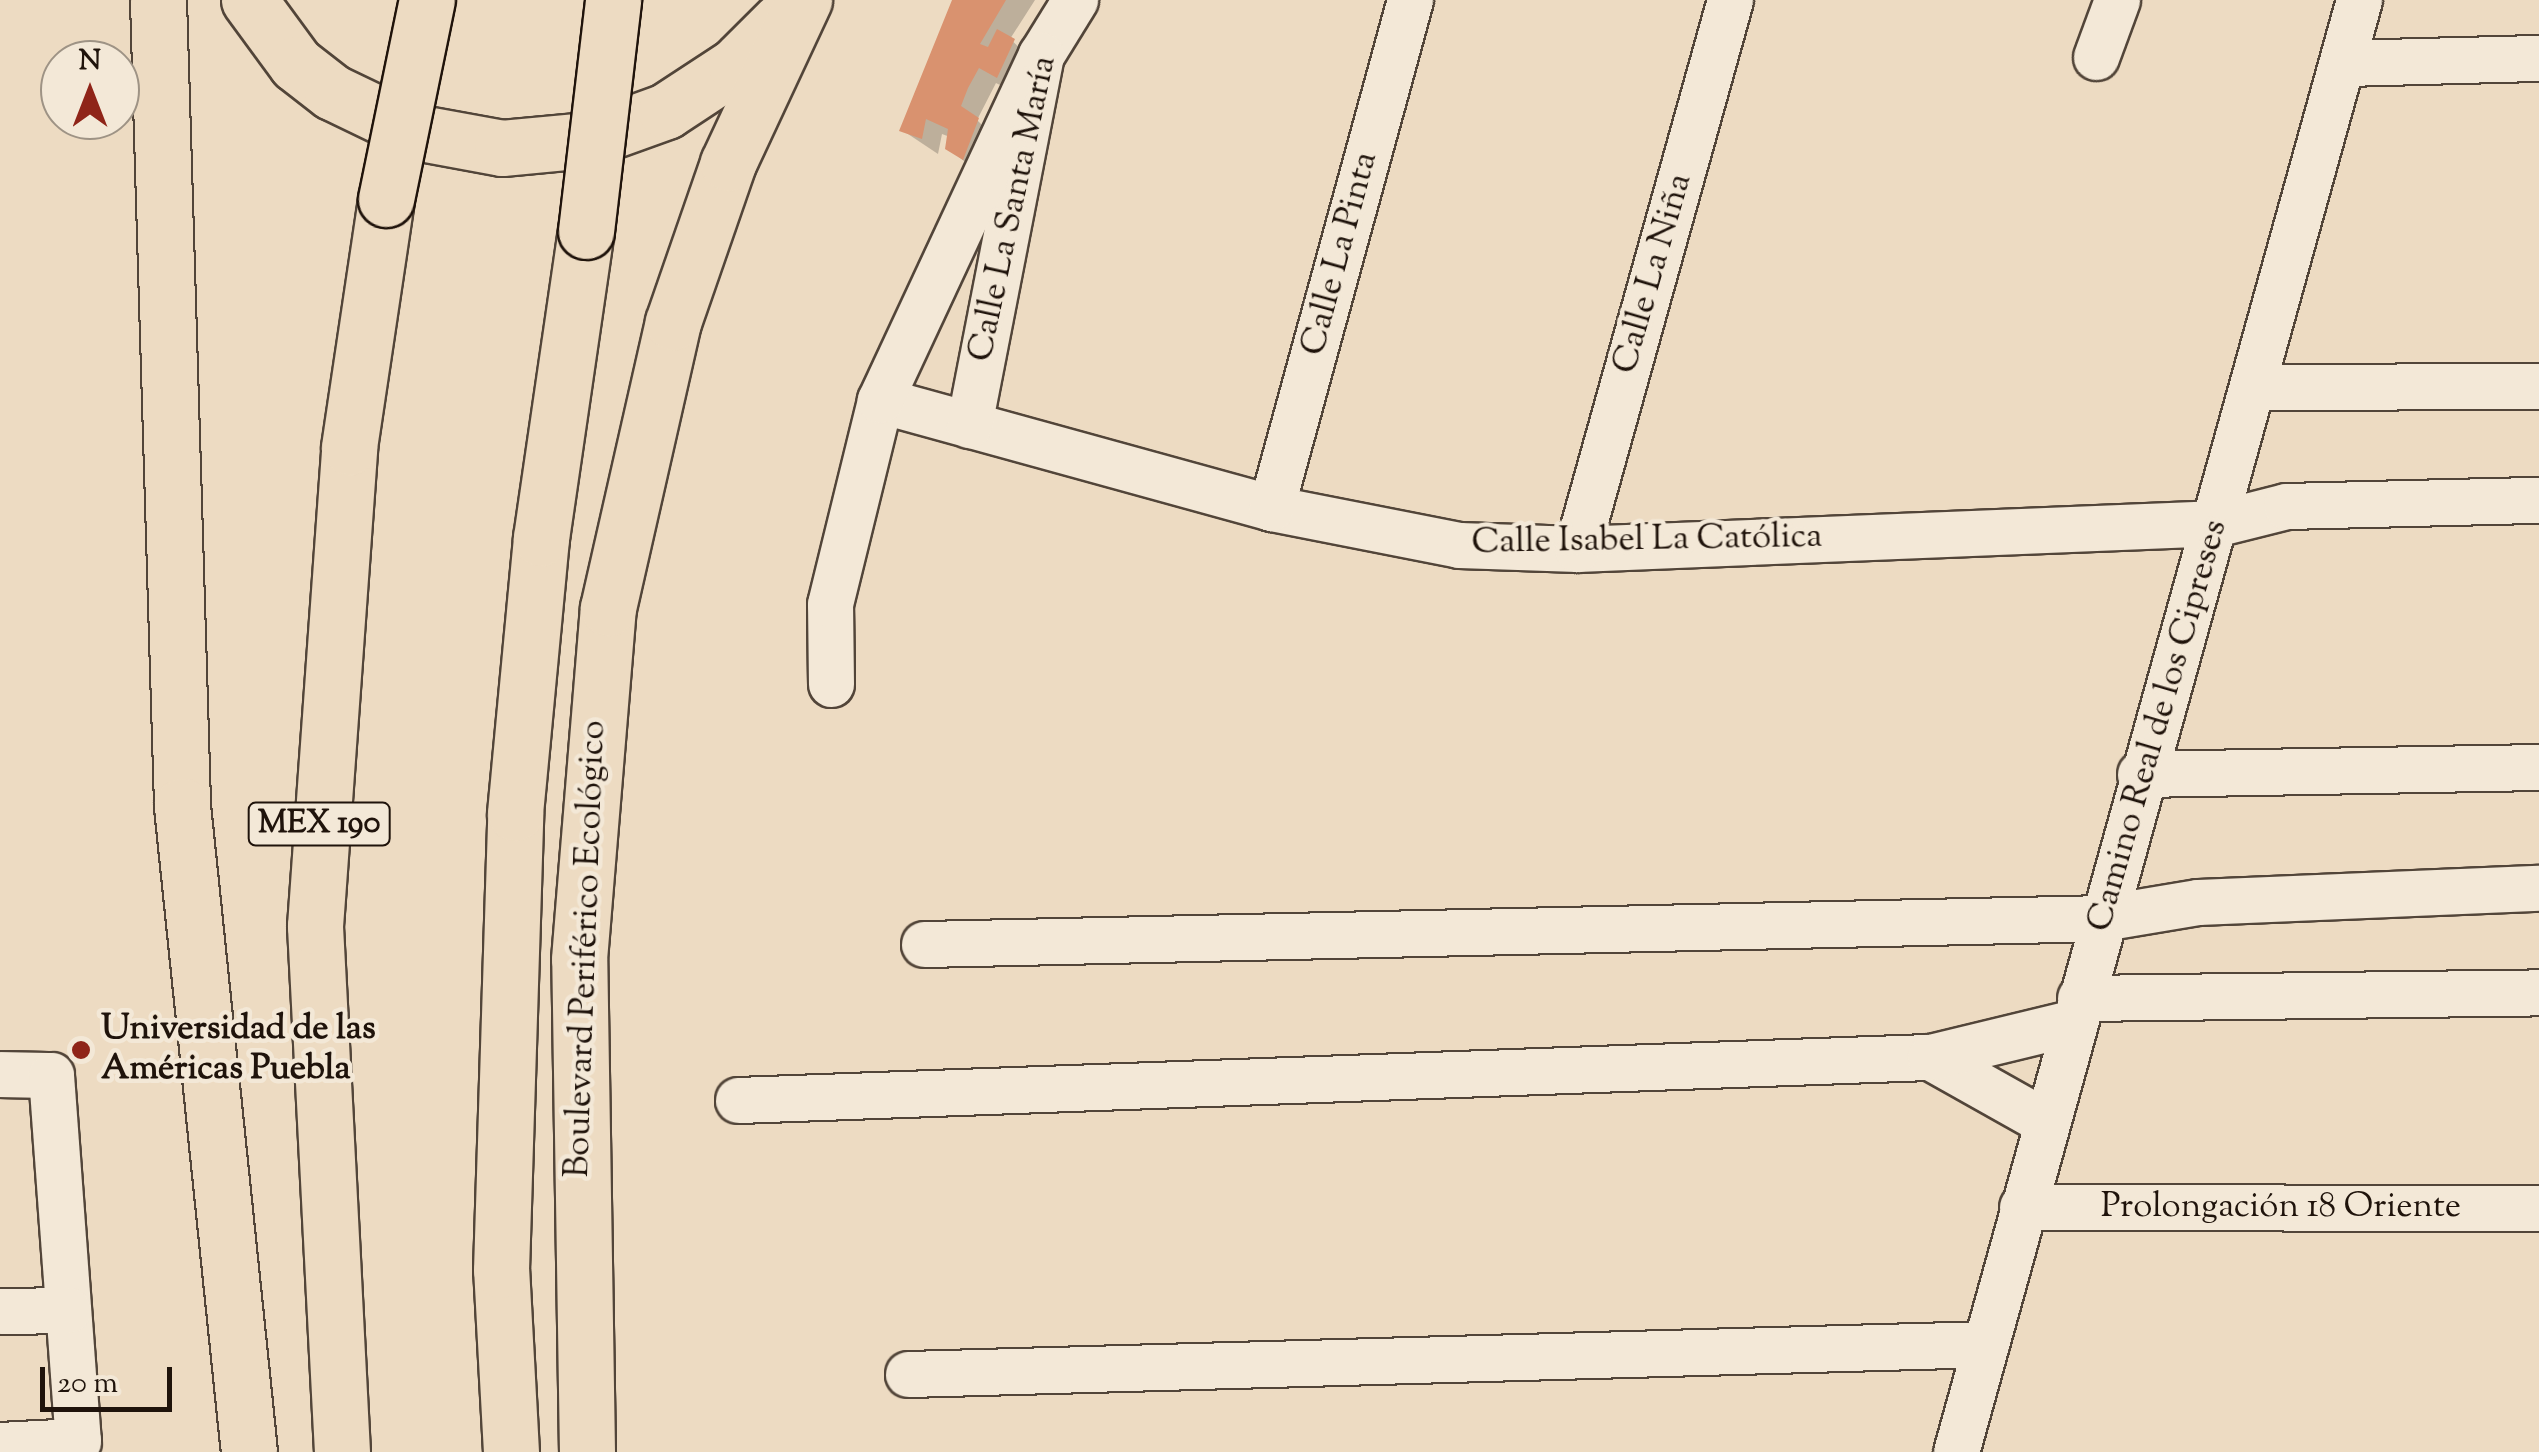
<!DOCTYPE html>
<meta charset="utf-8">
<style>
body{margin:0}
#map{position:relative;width:2539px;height:1452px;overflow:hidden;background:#eddbc2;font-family:"Sorts Mill Goudy",serif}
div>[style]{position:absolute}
.shadow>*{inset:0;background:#0003}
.building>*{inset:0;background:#d9926f}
.roads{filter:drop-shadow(2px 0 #524539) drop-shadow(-2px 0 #524539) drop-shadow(0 2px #524539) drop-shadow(0 -2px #524539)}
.minor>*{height:45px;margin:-22.5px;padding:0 22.5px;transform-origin:22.5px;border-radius:22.5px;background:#f3e8d7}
.highway>*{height:55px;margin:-27.5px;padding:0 27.5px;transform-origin:27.5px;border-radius:27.5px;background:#eddbc2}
.bridges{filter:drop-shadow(2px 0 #1f130b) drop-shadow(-2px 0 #1f130b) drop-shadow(0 2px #1f130b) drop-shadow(0 -2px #1f130b)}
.highway-bridge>*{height:55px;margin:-27.5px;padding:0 27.5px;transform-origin:27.5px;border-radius:27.5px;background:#eddbc2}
.dots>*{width:28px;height:28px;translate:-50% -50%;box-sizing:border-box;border:5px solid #f3e8d7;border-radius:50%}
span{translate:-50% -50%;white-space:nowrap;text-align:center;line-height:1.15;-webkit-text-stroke:9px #f3e8d7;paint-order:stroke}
.shield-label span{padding:2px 8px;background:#f3e8d7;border:2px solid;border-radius:8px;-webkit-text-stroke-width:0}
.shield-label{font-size:32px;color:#1f130b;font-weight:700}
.street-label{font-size:35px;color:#1f130b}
.poi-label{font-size:35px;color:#1f130b;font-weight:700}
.left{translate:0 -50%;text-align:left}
.north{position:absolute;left:40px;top:40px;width:100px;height:100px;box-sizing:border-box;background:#f3e8d7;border:2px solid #9e9385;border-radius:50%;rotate:0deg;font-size:28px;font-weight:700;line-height:40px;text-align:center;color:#1f130b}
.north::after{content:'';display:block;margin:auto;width:35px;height:45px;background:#8f2418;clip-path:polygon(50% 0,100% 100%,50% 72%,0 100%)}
.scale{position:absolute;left:40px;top:1367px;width:132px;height:45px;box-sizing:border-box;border:5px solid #1f130b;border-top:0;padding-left:12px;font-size:30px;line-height:35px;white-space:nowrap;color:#1f130b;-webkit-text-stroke:8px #f3e8d7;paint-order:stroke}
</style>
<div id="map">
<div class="shadow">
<div style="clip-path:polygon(958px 0,1035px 0,1010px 39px,1030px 57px,1014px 92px,996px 83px,977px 120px,994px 137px,980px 174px,948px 148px,950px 137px,942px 134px,938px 154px,902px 130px)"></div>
</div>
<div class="building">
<div style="clip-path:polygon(952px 0,1006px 0,980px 44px,988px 47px,997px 29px,1015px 39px,997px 78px,979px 68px,968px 88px,961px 106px,979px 118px,963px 160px,945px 149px,948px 129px,926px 119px,922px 139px,899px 131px)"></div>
</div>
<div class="roads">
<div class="minor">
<div style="left:2096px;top:57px;width:61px;rotate:-69.8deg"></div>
<div style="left:2345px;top:63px;width:194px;rotate:-1.5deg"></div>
<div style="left:2255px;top:387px;width:284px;rotate:-0.2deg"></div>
<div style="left:880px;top:400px;width:406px;rotate:15.4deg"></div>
<div style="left:1271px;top:508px;width:192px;rotate:11.1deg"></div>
<div style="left:1459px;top:545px;width:118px;rotate:1.9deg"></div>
<div style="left:1577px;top:549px;width:643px;rotate:-2.32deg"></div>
<div style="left:2219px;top:523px;width:69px;rotate:-14.2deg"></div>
<div style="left:2286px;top:506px;width:253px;rotate:-1.4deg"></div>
<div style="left:969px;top:425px;width:377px;rotate:-79deg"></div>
<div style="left:1041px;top:55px;width:65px;rotate:-58.3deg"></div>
<div style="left:1271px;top:508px;width:527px;rotate:-74.7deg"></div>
<div style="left:1577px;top:549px;width:570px;rotate:-74.43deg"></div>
<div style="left:831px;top:684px;width:80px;rotate:-90.7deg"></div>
<div style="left:830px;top:604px;width:210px;rotate:-76.2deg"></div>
<div style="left:880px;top:400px;width:381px;rotate:-65deg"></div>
<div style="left:2140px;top:774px;width:399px;rotate:-1deg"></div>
<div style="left:924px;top:944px;width:1178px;rotate:-1.26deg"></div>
<div style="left:2102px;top:918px;width:97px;rotate:-9.5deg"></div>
<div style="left:2198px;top:902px;width:341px;rotate:-2.4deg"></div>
<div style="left:2080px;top:998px;width:459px;rotate:-0.7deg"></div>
<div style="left:1930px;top:1057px;width:131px;rotate:29.3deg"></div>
<div style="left:0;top:1074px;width:51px;rotate:1.1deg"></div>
<div style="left:51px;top:1075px;width:367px;rotate:85.8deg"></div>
<div style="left:78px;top:1441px;width:78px;rotate:177.1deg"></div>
<div style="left:738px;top:1100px;width:1193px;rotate:-2.07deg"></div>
<div style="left:1930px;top:1057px;width:145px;rotate:-13.6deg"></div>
<div style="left:2022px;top:1207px;width:517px;rotate:0.11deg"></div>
<div style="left:0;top:1311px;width:68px;rotate:-0.8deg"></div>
<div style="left:908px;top:1374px;width:1078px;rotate:-1.59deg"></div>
<div style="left:1956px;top:1452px;width:1507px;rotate:-74.49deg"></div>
</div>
<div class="highway">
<div style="left:158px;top:0;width:806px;rotate:88.29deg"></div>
<div style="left:182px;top:806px;width:649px;rotate:84.08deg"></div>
<div style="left:249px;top:0;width:79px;rotate:53.7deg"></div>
<div style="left:296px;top:64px;width:46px;rotate:37.9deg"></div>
<div style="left:332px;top:92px;width:92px;rotate:25.7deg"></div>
<div style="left:415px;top:132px;width:88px;rotate:10.4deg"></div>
<div style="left:502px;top:148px;width:84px;rotate:-5.4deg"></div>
<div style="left:586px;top:140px;width:85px;rotate:-19.9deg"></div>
<div style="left:666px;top:111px;width:84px;rotate:-33.3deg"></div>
<div style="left:736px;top:65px;width:62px;rotate:-45deg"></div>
<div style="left:342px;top:1452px;width:527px;rotate:-92.94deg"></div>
<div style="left:315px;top:926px;width:480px;rotate:-85.9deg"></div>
<div style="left:349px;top:447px;width:251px;rotate:-81.5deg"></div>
<div style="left:511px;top:1452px;width:182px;rotate:-93.1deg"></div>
<div style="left:501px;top:1270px;width:457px;rotate:-88.2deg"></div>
<div style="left:515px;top:813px;width:276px;rotate:-84.6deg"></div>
<div style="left:541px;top:538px;width:310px;rotate:-81.7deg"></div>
<div style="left:587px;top:1452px;width:493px;rotate:-90.9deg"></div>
<div style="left:579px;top:959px;width:352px;rotate:-85.3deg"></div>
<div style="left:608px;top:608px;width:293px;rotate:-77.2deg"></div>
<div style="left:673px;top:322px;width:168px;rotate:-70.9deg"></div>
<div style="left:728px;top:163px;width:180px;rotate:-65deg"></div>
</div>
</div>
<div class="bridges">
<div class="highway-bridge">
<div style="left:386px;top:199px;width:203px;rotate:-78.4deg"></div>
<div style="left:586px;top:231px;width:233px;rotate:-83.3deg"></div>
</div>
</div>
<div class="dots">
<div style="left:81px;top:1050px;background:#8f2418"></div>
</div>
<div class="shield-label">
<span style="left:319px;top:824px">MEX 190</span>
</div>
<div class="street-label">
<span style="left:1014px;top:209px;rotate:-78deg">Calle La Santa María</span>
<span style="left:1341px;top:254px;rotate:-75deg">Calle La Pinta</span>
<span style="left:1654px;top:274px;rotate:-74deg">Calle La Niña</span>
<span style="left:1647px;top:541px;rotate:-1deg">Calle Isabel La Católica</span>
<span style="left:2159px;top:726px;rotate:-74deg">Camino Real de los Cipreses</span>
<span style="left:587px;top:949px;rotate:-88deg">Boulevard Periférico Ecológico</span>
<span style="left:2281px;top:1208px">Prolongación 18 Oriente</span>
</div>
<div class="poi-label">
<span class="left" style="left:101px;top:1050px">Universidad de las<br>Américas Puebla</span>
</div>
<div class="north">N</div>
<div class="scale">20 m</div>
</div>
